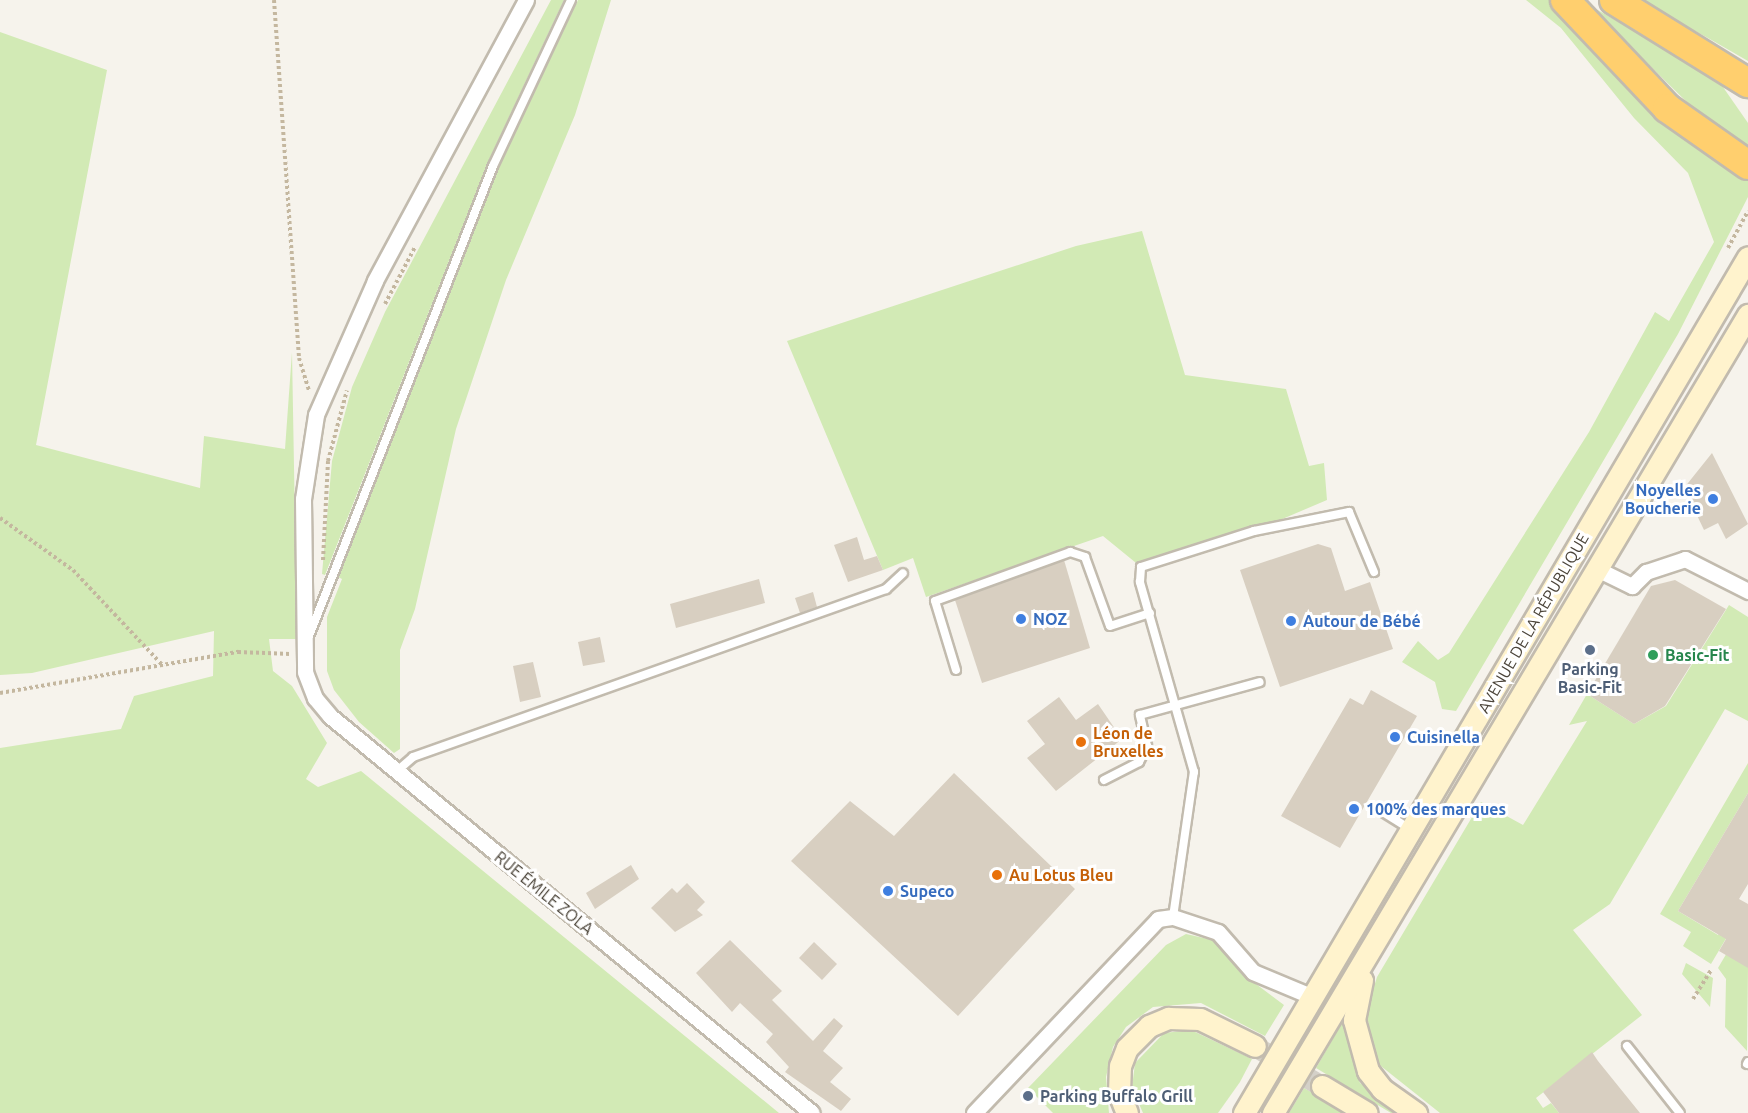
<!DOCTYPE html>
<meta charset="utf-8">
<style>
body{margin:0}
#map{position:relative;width:1748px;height:1113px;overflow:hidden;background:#f6f3ec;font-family:Ubuntu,sans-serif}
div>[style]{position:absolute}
.green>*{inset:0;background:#d2eab5}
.building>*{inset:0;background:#d8cfc1}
.secondary-tunnel>*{height:21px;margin-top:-10.5px;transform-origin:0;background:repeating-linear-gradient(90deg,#d4d0c8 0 21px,transparent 0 31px)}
.path>*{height:4px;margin-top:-2px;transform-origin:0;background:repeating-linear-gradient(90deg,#c4b79f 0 3px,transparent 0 6px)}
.roads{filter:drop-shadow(2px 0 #c2bbae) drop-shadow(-2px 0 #c2bbae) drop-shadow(0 2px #c2bbae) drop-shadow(0 -2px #c2bbae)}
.lane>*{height:8px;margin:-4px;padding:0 4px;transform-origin:4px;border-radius:4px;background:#fff}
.street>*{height:15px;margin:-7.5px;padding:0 7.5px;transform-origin:7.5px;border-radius:7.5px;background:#fff}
.secondary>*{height:21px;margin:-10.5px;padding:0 10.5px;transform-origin:10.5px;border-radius:10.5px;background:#fff3cd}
.highway>*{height:28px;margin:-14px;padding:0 14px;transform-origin:14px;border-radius:14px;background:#ffcf6e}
.dots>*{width:16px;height:16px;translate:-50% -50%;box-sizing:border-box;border:3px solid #fff;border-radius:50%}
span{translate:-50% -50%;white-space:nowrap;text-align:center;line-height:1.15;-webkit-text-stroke:6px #fff;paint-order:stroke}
.shop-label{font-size:16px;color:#366cbe;font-weight:700}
.right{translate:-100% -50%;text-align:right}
.left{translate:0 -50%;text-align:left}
.street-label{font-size:16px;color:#4b4439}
.leisure-label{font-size:16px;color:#27864d;font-weight:700}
.service-label{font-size:16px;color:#4e5e75;font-weight:700}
.food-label{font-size:16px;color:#c56008;font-weight:700}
</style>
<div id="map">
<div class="green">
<div style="clip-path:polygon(551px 0,564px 0,488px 162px,325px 575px,322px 574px,332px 461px,352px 387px,385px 312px)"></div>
<div style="clip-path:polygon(578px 0,611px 0,575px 115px,506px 280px,456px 429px,415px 609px,400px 650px,400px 749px,394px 753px,359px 722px,334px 690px,327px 671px,327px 617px,342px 579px,338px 577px,497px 169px)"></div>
<div style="clip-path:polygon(1526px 0,1553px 0,1748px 175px,1748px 197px,1678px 334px,1456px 711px,1442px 709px,1435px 682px,1402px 662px,1418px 641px,1438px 660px,1449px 653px,1589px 432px,1655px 312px,1669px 321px,1714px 242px,1688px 173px,1634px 118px,1561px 28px)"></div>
<div style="clip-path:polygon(1638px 0,1748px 0,1748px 61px,1708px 38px)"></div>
<div style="clip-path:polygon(1587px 4px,1716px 77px,1748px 123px,1748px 147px,1698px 113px)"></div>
<div style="clip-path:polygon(0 32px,107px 70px,36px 445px,200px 488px,204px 436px,285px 449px,292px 352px,297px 639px,269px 639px,273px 671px,292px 686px,327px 743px,306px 779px,318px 787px,361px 771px,779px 1113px,0 1113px,0 748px,121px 729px,134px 696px,213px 676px,214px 631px,32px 673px,0 675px)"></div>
<div style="clip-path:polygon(1142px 231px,1185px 375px,1286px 389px,1309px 466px,1324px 463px,1327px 500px,1254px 531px,1141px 567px,1103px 536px,926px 597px,913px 558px,883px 570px,787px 341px,1076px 246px)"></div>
<div style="clip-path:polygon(1729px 605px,1748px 617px,1748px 721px,1725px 709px,1610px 904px,1573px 930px,1642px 1015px,1536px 1098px,1543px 1108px,1551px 1103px,1559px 1113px,1440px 1113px,1377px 1063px,1366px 1012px,1377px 977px,1481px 802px,1523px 825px,1587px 721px,1569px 725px,1587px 694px,1634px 724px,1666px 706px)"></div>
<div style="clip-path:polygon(1748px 763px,1748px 793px,1678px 911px,1718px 935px,1724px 925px,1731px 930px,1711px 964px,1683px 946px,1691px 932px,1660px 914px)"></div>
<div style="clip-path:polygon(1186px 934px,1217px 941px,1240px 972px,1284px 1005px,1265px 1036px,1201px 1003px,1153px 1007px,1126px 1027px,1113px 1047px,1106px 1077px,1109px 1113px,1053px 1113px,1028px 1088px,1166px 945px)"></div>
<div style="clip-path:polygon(1738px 934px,1748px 968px,1747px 1051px,1725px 1027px,1726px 979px,1718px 968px)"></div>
<div style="clip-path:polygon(1686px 963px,1713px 978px,1710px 1007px,1682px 974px)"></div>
<div style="clip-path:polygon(1343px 1021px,1360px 1083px,1404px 1113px,1391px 1113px,1316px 1068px)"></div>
<div style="clip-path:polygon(1191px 1030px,1252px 1059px,1240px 1082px,1218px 1113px,1143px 1113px,1132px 1088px,1135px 1063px,1164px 1033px)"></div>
<div style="clip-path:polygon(1304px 1088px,1342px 1109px,1348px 1113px,1289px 1113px)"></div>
</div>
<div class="building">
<div style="clip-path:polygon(1712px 453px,1748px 524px,1726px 539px,1718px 523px,1704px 530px,1684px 488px)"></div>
<div style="clip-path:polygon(857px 537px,864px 560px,877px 556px,883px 570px,848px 582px,834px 545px)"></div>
<div style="clip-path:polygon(1318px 544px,1331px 548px,1345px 591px,1370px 582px,1393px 649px,1280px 687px,1240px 570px)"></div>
<div style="clip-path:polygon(1064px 560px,1090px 648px,982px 683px,955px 600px)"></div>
<div style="clip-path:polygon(759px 579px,765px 603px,676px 628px,670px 604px)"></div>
<div style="clip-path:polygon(1675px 580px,1726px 609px,1665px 706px,1634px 724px,1587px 694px,1651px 586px)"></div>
<div style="clip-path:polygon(813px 592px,817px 607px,800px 613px,795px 598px)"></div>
<div style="clip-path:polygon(600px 637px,605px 662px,583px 666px,578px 642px)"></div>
<div style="clip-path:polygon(533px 662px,541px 697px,520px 702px,513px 666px)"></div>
<div style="clip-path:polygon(1371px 690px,1417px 716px,1340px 848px,1281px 816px,1350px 698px,1363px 705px)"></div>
<div style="clip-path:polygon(1059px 697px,1076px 720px,1098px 704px,1122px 739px,1056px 791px,1027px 758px,1045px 744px,1027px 721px)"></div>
<div style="clip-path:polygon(954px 773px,1075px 889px,958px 1016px,791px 861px,850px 801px,894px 836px)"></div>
<div style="clip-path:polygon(1748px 793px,1748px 884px,1739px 899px,1748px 904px,1748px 968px,1719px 951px,1726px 939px,1678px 911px)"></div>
<div style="clip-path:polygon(631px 865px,639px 879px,595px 909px,586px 893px)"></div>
<div style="clip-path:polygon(687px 883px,705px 902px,697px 910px,703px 915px,675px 932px,651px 908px,672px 888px,677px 893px)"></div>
<div style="clip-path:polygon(730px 940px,782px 991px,772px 1000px,813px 1041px,834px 1018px,843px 1026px,823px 1051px,843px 1068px,830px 1082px,851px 1099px,841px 1111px,785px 1072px,789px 1067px,766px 1042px,773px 1034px,740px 1003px,732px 1012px,696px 973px)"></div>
<div style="clip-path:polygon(814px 942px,837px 964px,822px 980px,799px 958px)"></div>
<div style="clip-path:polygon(1592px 1052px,1598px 1061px,1640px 1113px,1559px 1113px,1543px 1092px)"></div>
</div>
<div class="secondary-tunnel">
<div style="left:1255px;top:1046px;width:78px;rotate:30.8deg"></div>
</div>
<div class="path">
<div style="left:274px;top:0;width:359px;rotate:86deg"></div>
<div style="left:299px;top:358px;width:34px;rotate:73deg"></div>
<div style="left:1728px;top:248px;width:42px;rotate:-61.6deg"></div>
<div style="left:385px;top:304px;width:64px;rotate:-62.2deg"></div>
<div style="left:0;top:518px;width:90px;rotate:35.5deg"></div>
<div style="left:73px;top:570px;width:132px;rotate:46.8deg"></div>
<div style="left:323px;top:560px;width:99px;rotate:-87.1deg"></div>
<div style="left:328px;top:461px;width:73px;rotate:-75deg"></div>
<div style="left:0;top:693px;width:242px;rotate:-9.8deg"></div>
<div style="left:238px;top:652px;width:52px;rotate:2.2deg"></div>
<div style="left:1693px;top:999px;width:34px;rotate:-58deg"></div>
</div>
<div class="roads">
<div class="lane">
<div style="left:309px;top:636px;width:505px;rotate:-68.62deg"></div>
<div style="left:493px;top:166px;width:183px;rotate:-64.8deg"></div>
<div style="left:956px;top:670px;width:72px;rotate:-106.9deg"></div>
<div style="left:935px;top:601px;width:144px;rotate:-19.9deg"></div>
<div style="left:1070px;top:552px;width:16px;rotate:18deg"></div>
<div style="left:1085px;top:557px;width:73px;rotate:70.1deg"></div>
<div style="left:1110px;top:626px;width:42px;rotate:-18deg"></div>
<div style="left:397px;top:771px;width:21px;rotate:-41deg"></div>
<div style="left:413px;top:757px;width:502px;rotate:-19.55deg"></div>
<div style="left:886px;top:589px;width:23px;rotate:-43deg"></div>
<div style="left:1104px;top:780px;width:39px;rotate:-27deg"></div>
<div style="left:1139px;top:762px;width:18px;rotate:-63deg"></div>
<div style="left:1147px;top:746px;width:32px;rotate:-103deg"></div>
<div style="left:1140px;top:715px;width:124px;rotate:-15.4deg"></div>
<div style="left:1378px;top:809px;width:36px;rotate:32deg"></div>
<div style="left:1173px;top:917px;width:147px;rotate:-81.8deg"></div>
<div style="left:1194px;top:772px;width:198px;rotate:-105.9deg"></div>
<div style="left:1140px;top:582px;width:15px;rotate:-86deg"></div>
<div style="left:1141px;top:567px;width:119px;rotate:-17.7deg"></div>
<div style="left:1254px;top:531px;width:97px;rotate:-11.3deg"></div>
<div style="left:1349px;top:512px;width:65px;rotate:67.4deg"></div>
<div style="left:1627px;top:1046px;width:85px;rotate:51.7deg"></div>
<div style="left:1747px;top:1064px;width:2px;rotate:-63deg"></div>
</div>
<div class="street">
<div style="left:526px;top:0;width:319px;rotate:118.3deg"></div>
<div style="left:375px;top:281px;width:146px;rotate:113.8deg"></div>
<div style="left:316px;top:415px;width:85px;rotate:98.8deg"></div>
<div style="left:303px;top:499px;width:173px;rotate:89.3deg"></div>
<div style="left:305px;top:672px;width:28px;rotate:69deg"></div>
<div style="left:315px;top:698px;width:23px;rotate:50deg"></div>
<div style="left:330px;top:716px;width:624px;rotate:39.48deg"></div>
<div style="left:1599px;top:570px;width:37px;rotate:26deg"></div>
<div style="left:1632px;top:586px;width:20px;rotate:-45deg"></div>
<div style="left:1646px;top:572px;width:41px;rotate:-18.4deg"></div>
<div style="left:1685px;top:559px;width:71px;rotate:26.9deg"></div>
<div style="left:974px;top:1113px;width:267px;rotate:-46.5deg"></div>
<div style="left:1158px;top:919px;width:15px;rotate:-8deg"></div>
<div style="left:1173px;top:917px;width:47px;rotate:18.4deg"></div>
<div style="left:1218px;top:932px;width:53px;rotate:48.8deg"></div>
<div style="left:1253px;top:972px;width:65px;rotate:22.6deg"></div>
</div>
<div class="secondary">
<div style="left:1362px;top:980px;width:41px;rotate:101.3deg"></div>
<div style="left:1354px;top:1020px;width:53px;rotate:74.6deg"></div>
<div style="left:1368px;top:1071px;width:23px;rotate:52deg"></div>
<div style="left:1382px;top:1089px;width:42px;rotate:35.2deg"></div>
<div style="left:1322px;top:1086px;width:52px;rotate:31deg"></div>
<div style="left:1127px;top:1113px;width:22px;rotate:-112deg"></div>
<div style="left:1119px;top:1093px;width:27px;rotate:-88deg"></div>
<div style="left:1120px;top:1066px;width:19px;rotate:-69deg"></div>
<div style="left:1127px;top:1048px;width:31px;rotate:-45deg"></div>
<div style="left:1149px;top:1026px;width:21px;rotate:-23deg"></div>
<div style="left:1168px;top:1018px;width:32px;rotate:2deg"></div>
<div style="left:1200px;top:1019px;width:61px;rotate:26.1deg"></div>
<div style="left:1244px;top:1113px;width:993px;rotate:-59.51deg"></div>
<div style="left:1273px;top:1113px;width:929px;rotate:-59.24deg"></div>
</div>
<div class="highway">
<div style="left:1565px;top:0;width:149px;rotate:46.6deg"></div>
<div style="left:1667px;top:108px;width:99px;rotate:35.1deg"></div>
<div style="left:1614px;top:0;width:158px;rotate:31.8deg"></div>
</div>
</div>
<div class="dots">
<div style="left:1713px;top:499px;background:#3f7fe0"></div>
<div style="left:1021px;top:619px;background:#3f7fe0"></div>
<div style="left:1291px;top:621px;background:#3f7fe0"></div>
<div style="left:1590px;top:650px;background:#5c6f8a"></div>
<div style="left:1653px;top:655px;background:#2e9e5b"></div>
<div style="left:1395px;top:737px;background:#3f7fe0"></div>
<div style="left:1081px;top:742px;background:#e8710a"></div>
<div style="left:1354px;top:809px;background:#3f7fe0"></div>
<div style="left:997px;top:875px;background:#e8710a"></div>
<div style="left:888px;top:891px;background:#3f7fe0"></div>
<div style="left:1028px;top:1096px;background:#5c6f8a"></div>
</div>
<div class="shop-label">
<span class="right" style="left:1701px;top:499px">Noyelles<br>Boucherie</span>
<span class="left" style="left:1033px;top:619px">NOZ</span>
<span class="left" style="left:1303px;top:621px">Autour de Bébé</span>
<span class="left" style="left:1407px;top:737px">Cuisinella</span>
<span class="left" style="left:1366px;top:809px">100% des marques</span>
<span class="left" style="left:900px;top:891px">Supeco</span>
</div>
<div class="street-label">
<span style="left:1533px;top:623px;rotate:-60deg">AVENUE DE LA RÉPUBLIQUE</span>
<span style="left:544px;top:893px;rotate:39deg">RUE ÉMILE ZOLA</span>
</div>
<div class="leisure-label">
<span class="left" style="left:1665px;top:655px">Basic-Fit</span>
</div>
<div class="service-label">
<span style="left:1590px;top:678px">Parking<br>Basic-Fit</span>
<span class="left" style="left:1040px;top:1096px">Parking Buffalo Grill</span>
</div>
<div class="food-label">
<span class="left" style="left:1093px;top:742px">Léon de<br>Bruxelles</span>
<span class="left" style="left:1009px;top:875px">Au Lotus Bleu</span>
</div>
</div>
